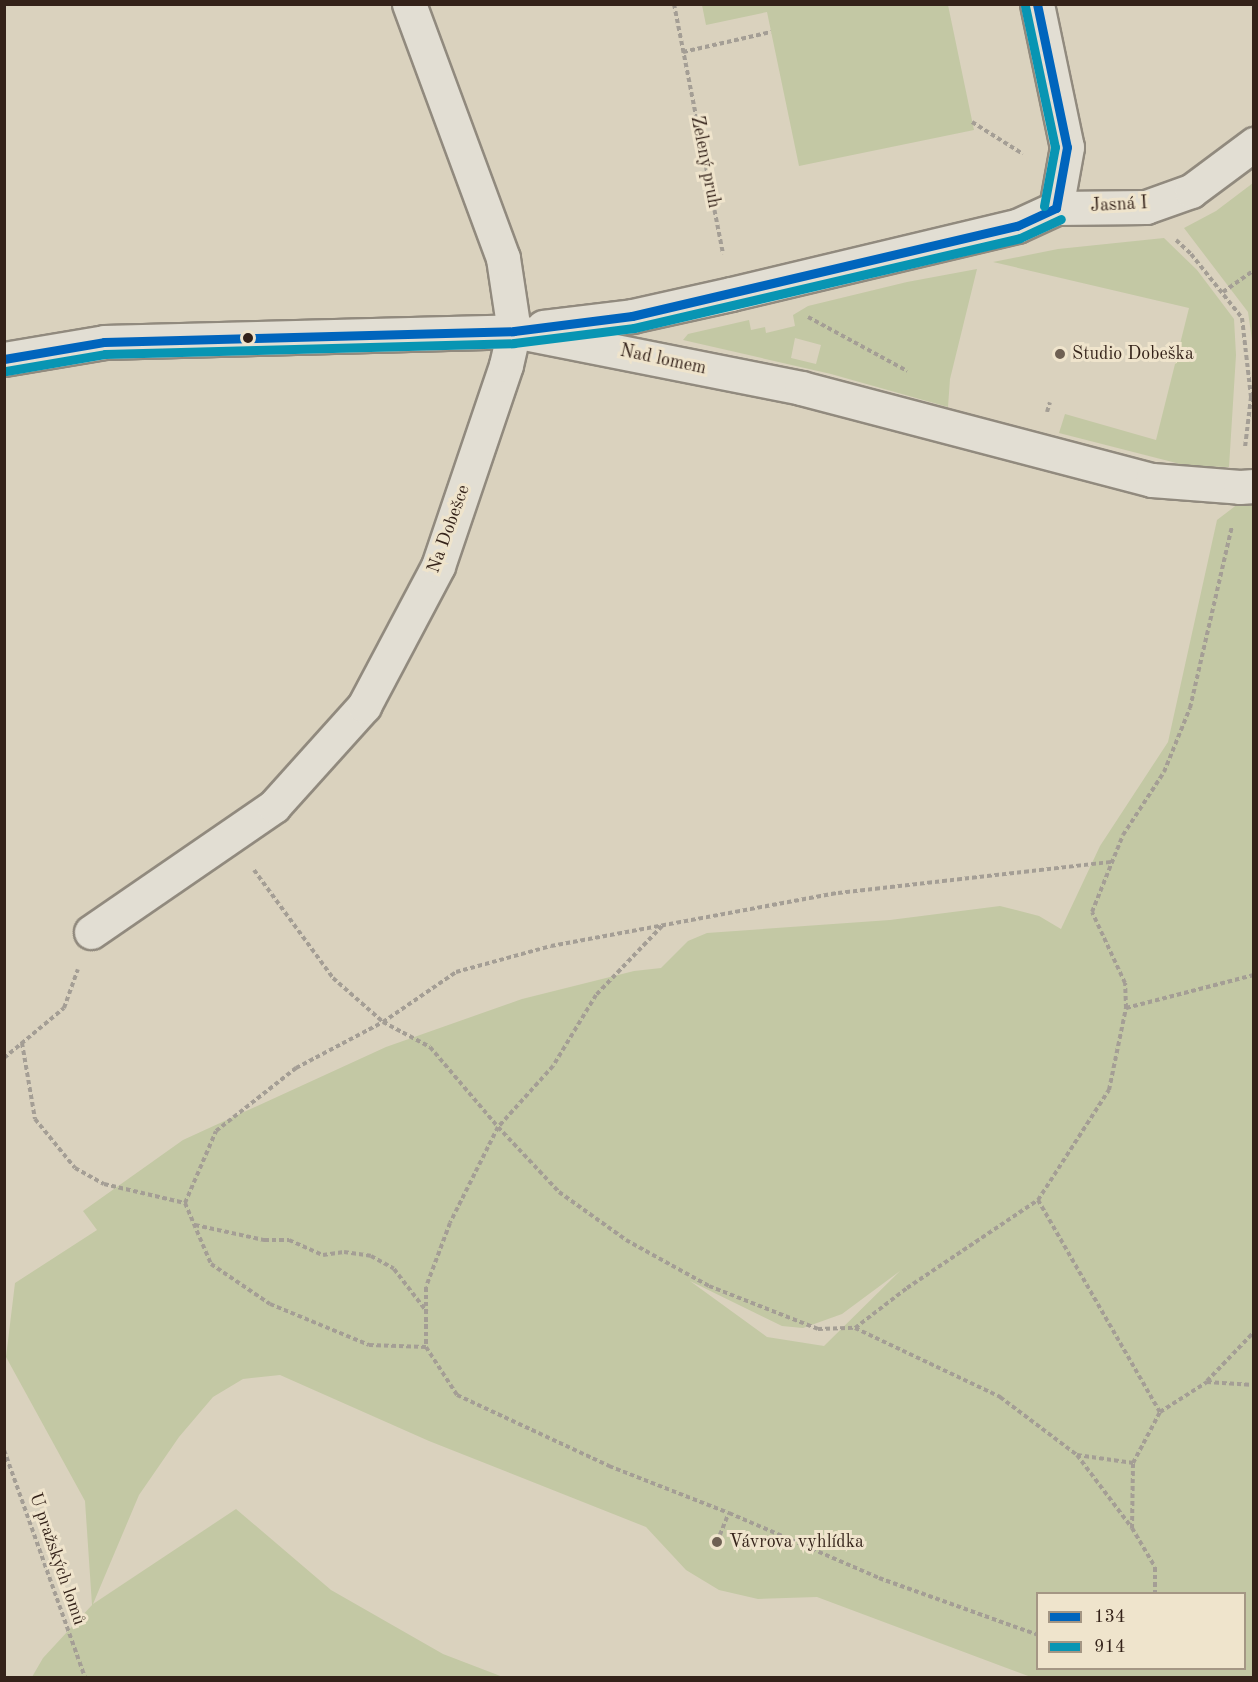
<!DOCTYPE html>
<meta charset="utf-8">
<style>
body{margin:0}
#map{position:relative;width:1258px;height:1682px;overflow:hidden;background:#dad2be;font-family:"Old Standard TT",serif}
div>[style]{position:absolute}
.green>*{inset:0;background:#c3c8a4}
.path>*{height:4px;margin-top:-2px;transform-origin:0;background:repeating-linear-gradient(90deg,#a49e95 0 4.5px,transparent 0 7.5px)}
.roads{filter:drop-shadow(2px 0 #918a7e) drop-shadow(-2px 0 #918a7e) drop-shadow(0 2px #918a7e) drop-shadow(0 -2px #918a7e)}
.minor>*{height:33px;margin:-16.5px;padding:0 16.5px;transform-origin:16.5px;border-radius:16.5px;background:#e2ded3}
.bus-1>*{height:9px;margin:-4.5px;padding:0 4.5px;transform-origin:4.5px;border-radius:4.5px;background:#0065bd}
.bus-2>*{height:9px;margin:-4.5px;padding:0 4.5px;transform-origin:4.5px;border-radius:4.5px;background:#0895b3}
.dots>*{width:16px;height:16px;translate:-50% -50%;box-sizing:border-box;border:3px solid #efe4cc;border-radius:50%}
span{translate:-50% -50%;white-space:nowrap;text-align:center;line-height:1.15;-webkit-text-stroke:6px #efe4cc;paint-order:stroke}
.street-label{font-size:18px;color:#342219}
.poi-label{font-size:18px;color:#342219}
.left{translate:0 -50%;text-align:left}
.frame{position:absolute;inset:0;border:6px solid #342219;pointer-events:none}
.legend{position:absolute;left:1036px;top:1592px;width:210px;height:78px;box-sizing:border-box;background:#efe4cc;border:2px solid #a49684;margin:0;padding:8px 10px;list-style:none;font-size:18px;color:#342219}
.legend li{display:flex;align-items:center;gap:12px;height:30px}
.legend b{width:30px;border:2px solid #a49684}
</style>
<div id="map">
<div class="green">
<div style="clip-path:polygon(702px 5px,948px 5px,974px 130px,799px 166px,767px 12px,706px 25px)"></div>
<div style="clip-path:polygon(1253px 183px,1253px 347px,1248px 312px,1184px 228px,1216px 211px)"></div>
<div style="clip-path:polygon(1164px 238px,1197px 270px,1234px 319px,1236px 355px,1229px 467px,1188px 466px,1059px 433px,1065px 414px,1156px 440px,1189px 308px,993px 262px,1058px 249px)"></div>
<div style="clip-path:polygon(evenodd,977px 269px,950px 379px,948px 407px,831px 374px,683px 340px,688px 334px,749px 320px,751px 330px,765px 327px,766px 333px,795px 326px,793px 315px,808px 306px,907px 282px,977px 269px,795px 338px,821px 345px,816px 364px,791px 358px,795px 338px)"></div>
<div style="clip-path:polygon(evenodd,1251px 494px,1253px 494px,1253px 1677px,1031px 1677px,817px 1597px,758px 1599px,719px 1590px,686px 1570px,646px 1527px,429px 1441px,280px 1375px,243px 1379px,213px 1397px,179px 1437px,139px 1495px,93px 1604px,236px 1509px,331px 1590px,443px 1654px,503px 1677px,32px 1677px,43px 1658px,92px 1605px,85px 1501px,6px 1357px,15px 1283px,97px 1230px,83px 1211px,183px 1140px,386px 1047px,522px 999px,634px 971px,661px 968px,688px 941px,707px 933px,890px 920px,1000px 906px,1039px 916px,1061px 929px,1100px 846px,1168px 742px,1217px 520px,1251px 494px,900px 1271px,824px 1346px,767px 1337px,690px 1281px,782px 1326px,803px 1328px,842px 1314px,900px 1271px,1251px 494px,1038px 1594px,1244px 1594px,1244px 1668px,1038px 1668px,1038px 1594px)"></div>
</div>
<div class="path">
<div style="left:674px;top:4px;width:255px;rotate:78.9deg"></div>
<div style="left:683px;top:52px;width:90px;rotate:-12.8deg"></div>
<div style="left:972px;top:122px;width:60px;rotate:32.1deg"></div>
<div style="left:1176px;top:240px;width:21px;rotate:43deg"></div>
<div style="left:1191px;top:254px;width:82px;rotate:51.4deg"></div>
<div style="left:1242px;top:318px;width:80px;rotate:83.5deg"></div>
<div style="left:1251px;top:397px;width:50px;rotate:96.8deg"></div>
<div style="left:1223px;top:292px;width:38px;rotate:-35deg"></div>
<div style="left:808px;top:317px;width:113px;rotate:28.6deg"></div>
<div style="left:1047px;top:412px;width:10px;rotate:-73deg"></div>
<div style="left:254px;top:870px;width:134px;rotate:53.8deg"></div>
<div style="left:333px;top:978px;width:67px;rotate:41.3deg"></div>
<div style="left:383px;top:1022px;width:53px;rotate:28deg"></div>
<div style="left:430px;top:1047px;width:105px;rotate:49.6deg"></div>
<div style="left:498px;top:1127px;width:107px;rotate:116.6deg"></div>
<div style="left:450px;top:1223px;width:68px;rotate:110.6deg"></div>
<div style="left:426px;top:1287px;width:60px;rotate:90deg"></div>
<div style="left:426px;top:1347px;width:57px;rotate:57.1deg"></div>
<div style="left:457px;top:1395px;width:168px;rotate:25deg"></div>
<div style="left:609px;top:1466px;width:129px;rotate:21.4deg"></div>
<div style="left:729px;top:1513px;width:163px;rotate:23.4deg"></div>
<div style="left:879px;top:1578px;width:169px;rotate:19.7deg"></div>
<div style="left:662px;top:926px;width:95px;rotate:133.7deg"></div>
<div style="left:596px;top:995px;width:83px;rotate:121.2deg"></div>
<div style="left:553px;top:1066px;width:82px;rotate:132deg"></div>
<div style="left:498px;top:1127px;width:89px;rotate:46.8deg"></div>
<div style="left:559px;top:1192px;width:82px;rotate:35.6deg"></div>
<div style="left:626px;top:1240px;width:95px;rotate:29deg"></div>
<div style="left:709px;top:1286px;width:117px;rotate:21.5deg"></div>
<div style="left:818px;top:1329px;width:37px;rotate:-2deg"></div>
<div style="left:855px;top:1328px;width:161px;rotate:25.4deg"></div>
<div style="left:1000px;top:1397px;width:96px;rotate:37deg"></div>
<div style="left:1077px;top:1455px;width:91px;rotate:53deg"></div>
<div style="left:1132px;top:1528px;width:45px;rotate:59.5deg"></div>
<div style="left:1155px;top:1567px;width:27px;rotate:90deg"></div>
<div style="left:1126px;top:1008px;width:132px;rotate:-14.5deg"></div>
<div style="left:22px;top:1043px;width:77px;rotate:80.3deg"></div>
<div style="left:35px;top:1119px;width:63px;rotate:50.8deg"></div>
<div style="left:75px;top:1168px;width:33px;rotate:29deg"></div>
<div style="left:104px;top:1184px;width:83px;rotate:13.2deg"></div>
<div style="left:185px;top:1203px;width:66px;rotate:66.9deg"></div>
<div style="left:211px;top:1264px;width:71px;rotate:34.1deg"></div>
<div style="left:270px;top:1304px;width:107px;rotate:22.5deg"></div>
<div style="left:369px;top:1345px;width:57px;rotate:2deg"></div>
<div style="left:4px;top:1058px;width:78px;rotate:-39.8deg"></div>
<div style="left:64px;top:1008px;width:41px;rotate:-70.3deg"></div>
<div style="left:1038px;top:1200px;width:245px;rotate:60.1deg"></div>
<div style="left:185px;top:1203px;width:78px;rotate:-66.7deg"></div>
<div style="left:216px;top:1131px;width:102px;rotate:-38.2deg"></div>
<div style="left:296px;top:1068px;width:98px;rotate:-27.9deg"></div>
<div style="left:383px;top:1022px;width:88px;rotate:-34.4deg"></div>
<div style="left:456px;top:972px;width:98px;rotate:-15.3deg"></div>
<div style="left:551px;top:946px;width:292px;rotate:-10.5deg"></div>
<div style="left:838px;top:893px;width:275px;rotate:-6.5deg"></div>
<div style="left:195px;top:1225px;width:71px;rotate:12.3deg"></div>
<div style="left:264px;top:1240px;width:25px"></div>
<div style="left:289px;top:1240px;width:37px;rotate:24deg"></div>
<div style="left:323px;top:1255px;width:21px;rotate:-8deg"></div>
<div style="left:344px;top:1252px;width:27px;rotate:8deg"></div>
<div style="left:371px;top:1256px;width:26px;rotate:29deg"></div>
<div style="left:394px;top:1269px;width:54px;rotate:52.5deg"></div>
<div style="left:855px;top:1328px;width:66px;rotate:-37.6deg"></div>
<div style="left:907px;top:1288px;width:158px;rotate:-33.9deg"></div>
<div style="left:1038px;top:1200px;width:131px;rotate:-57.2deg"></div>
<div style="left:1109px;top:1090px;width:84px;rotate:-78.3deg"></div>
<div style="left:1126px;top:1008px;width:25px;rotate:-92deg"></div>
<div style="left:1125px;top:983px;width:78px;rotate:-114.9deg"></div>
<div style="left:1092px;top:912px;width:83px;rotate:-68.1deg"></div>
<div style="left:1123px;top:835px;width:75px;rotate:-56.9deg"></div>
<div style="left:1164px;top:772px;width:69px;rotate:-67.9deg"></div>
<div style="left:1190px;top:708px;width:187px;rotate:-77deg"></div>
<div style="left:1207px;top:1381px;width:68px;rotate:-46.2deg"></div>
<div style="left:4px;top:1450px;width:242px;rotate:70.4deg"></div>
<div style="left:1077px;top:1455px;width:57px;rotate:8.1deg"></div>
<div style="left:1132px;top:1528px;width:65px;rotate:-89.1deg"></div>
<div style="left:1133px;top:1463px;width:58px;rotate:-62.1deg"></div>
<div style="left:1160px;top:1412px;width:56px;rotate:-32.6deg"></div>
<div style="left:1207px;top:1382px;width:47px;rotate:3.7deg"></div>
<div style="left:717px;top:1542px;width:31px;rotate:-68deg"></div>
</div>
<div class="roads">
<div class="minor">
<div style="left:1037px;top:4px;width:146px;rotate:78.2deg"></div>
<div style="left:1067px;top:147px;width:62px;rotate:100.2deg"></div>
<div style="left:543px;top:327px;width:90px;rotate:-7deg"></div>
<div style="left:632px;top:316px;width:101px;rotate:-12.5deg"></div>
<div style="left:731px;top:294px;width:294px;rotate:-13.4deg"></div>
<div style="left:1017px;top:226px;width:43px;rotate:-24.8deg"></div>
<div style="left:1056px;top:208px;width:90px;rotate:-0.6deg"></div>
<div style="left:1146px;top:207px;width:48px;rotate:-19.6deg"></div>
<div style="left:1191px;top:191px;width:79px;rotate:-36.7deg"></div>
<div style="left:4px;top:359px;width:101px;rotate:-9.6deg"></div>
<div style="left:104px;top:342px;width:410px;rotate:-1.5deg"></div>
<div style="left:514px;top:331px;width:293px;rotate:11.2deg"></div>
<div style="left:801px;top:388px;width:363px;rotate:14.7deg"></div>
<div style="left:1152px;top:480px;width:88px;rotate:4.5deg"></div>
<div style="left:1240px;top:487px;width:14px;rotate:-4deg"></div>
<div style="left:91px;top:932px;width:222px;rotate:-34.5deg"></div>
<div style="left:274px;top:806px;width:135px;rotate:-48deg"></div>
<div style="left:364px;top:706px;width:158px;rotate:-62.1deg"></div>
<div style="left:438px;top:566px;width:212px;rotate:-71.3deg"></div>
<div style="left:506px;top:365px;width:35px;rotate:-77deg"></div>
<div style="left:514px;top:331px;width:74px;rotate:-98.6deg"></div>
<div style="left:503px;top:258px;width:271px;rotate:-110.3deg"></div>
</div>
</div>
<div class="bus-1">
<div style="left:1037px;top:4px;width:146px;rotate:78.2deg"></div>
<div style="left:1067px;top:147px;width:62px;rotate:100.2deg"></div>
<div style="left:4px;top:359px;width:101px;rotate:-9.6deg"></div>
<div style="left:104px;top:342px;width:410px;rotate:-1.5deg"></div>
<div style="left:514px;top:331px;width:119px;rotate:-7.2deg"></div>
<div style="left:632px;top:316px;width:395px;rotate:-13.2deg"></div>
<div style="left:1017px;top:226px;width:43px;rotate:-24.8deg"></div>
</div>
<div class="bus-2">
<div style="left:1025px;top:6px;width:144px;rotate:78deg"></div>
<div style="left:1055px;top:147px;width:60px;rotate:100.6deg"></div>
<div style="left:6px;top:371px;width:100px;rotate:-9.7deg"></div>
<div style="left:105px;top:354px;width:409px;rotate:-1.5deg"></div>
<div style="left:514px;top:343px;width:121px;rotate:-7.1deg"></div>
<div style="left:634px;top:328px;width:396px;rotate:-13.1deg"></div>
<div style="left:1020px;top:238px;width:45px;rotate:-24.9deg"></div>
</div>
<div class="dots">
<div style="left:248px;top:338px;background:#342219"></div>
<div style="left:1060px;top:354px;background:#6e6053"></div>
<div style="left:717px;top:1542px;background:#6e6053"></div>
</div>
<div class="street-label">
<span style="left:705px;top:162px;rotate:79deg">Zelený pruh</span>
<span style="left:1119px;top:205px;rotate:-3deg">Jasná I</span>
<span style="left:663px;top:360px;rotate:12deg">Nad lomem</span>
<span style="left:449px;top:529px;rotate:-70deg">Na Dobešce</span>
<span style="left:57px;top:1559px;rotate:71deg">U pražských lomů</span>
</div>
<div class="poi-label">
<span class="left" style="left:1072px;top:354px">Studio Dobeška</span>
<span class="left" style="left:729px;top:1542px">Vávrova vyhlídka</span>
</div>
<div class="frame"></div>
<ul class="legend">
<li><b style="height:8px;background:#0065bd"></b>134</li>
<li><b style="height:8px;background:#0895b3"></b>914</li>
</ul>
</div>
